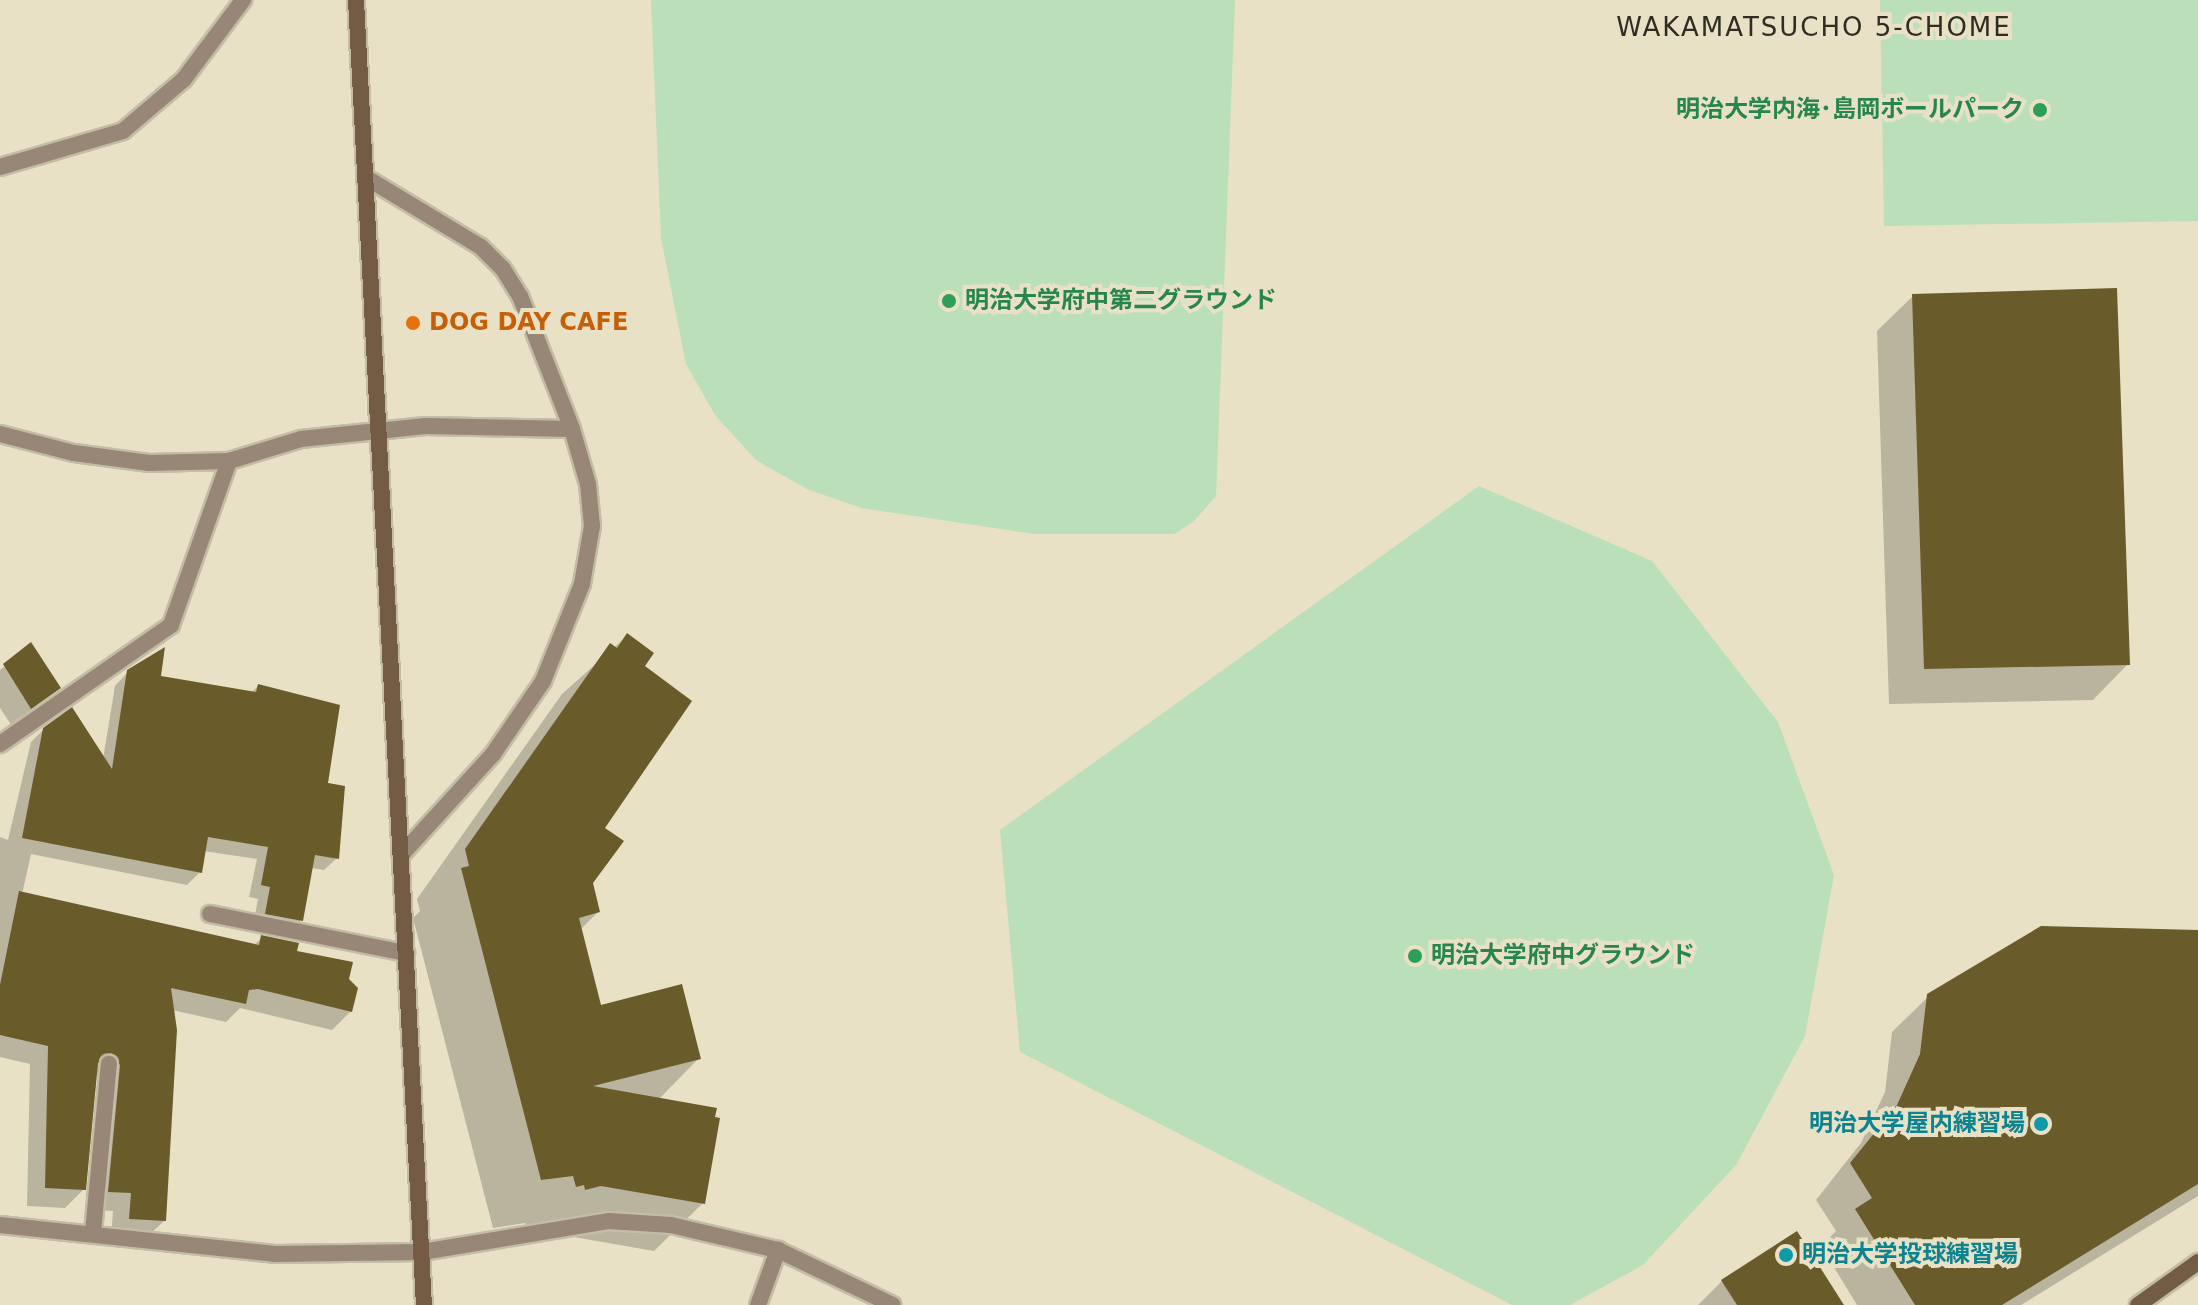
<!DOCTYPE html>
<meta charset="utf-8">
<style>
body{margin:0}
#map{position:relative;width:2198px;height:1305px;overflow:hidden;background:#e8e1c6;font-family:"DejaVu Sans","Noto Sans JP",sans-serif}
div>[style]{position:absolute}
.green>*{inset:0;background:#bbdfb8}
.shadow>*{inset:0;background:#0003}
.building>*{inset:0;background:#695c2a}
.roads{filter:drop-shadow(2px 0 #c3bda5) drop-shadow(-2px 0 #c3bda5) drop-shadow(0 2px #c3bda5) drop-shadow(0 -2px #c3bda5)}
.lane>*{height:16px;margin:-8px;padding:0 8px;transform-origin:8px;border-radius:8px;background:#988676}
.street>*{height:16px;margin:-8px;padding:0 8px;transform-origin:8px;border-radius:8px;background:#988676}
.secondary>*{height:16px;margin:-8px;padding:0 8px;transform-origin:8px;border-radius:8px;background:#745b44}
.dots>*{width:22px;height:22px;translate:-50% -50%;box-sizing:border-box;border:4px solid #e8e1c6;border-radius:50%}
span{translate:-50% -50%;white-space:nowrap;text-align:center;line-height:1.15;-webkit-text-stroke:8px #e8e1c6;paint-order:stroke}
.leisure-label{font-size:24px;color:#27864d;font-weight:700}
.right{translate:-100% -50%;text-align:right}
.left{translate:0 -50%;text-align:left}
.food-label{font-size:24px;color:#c56008;font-weight:700}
.culture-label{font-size:24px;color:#0d838f;font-weight:700}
.neighbourhood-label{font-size:26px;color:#2f2d22;letter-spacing:2px}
</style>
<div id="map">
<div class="green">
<div style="clip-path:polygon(651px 0,1235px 0,1216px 496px,1193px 522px,1174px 534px,1034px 534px,861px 508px,807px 489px,756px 460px,715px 415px,686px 364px,661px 238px)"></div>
<div style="clip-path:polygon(1880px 0,2198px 0,2198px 221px,1884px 226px)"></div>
<div style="clip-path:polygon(1479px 486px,1652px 561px,1778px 722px,1834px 875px,1805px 1036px,1736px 1165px,1643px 1265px,1570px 1305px,1512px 1305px,1020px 1052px,1000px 830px)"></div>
</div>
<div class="shadow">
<div style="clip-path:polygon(1913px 296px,2128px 664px,2093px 700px,1889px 704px,1877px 331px)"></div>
<div style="clip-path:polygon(627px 636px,642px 667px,591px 883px,598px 912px,580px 930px,600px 1007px,699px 1058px,658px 1100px,703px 1203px,654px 1251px,551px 1233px,528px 1234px,525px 1223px,493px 1228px,413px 918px,420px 911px,417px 899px,562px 694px)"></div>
<div style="clip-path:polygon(31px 645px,58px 688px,12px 726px,0 708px,0 670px)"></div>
<div style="clip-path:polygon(128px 672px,251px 693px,258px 686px,326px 785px,337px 858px,324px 870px,311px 868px,301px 920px,288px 933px,253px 926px,258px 899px,249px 897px,257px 859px,203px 851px,200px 872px,187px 885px,31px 854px,22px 894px,253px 946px,262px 938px,346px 980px,351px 1011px,332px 1030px,240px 1008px,226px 1022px,172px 1010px,164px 1221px,145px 1239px,111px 1237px,113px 1211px,90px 1210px,102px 1085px,95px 1069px,84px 1189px,65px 1208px,27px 1206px,30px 1064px,0 1057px,0 837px,8px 840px,31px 742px,44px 729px,103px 759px,115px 686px)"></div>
<div style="clip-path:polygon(2198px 934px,2198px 1196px,2021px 1305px,1857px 1305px,1821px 1246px,1836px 1231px,1816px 1200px,1861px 1143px,1885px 1092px,1892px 1032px,1929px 996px)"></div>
<div style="clip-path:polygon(1722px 1281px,1841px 1305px,1698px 1305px)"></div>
</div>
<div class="building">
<div style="clip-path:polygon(2117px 288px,2130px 665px,1924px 669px,1912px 294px)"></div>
<div style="clip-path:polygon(627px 633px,654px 653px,645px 666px,692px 701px,605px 828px,624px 841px,593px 883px,600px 912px,579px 918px,601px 1005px,682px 984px,701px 1059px,593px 1086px,717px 1108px,715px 1117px,720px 1118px,705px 1204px,601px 1186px,585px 1190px,584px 1185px,576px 1187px,573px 1176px,541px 1180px,461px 868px,469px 866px,465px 849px,610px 643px,617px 648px)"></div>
<div style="clip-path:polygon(31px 642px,61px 688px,31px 709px,3px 664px)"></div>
<div style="clip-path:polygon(165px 647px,161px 676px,256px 692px,258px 684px,340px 705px,328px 783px,345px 786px,339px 859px,315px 855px,303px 921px,265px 914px,270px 887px,261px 885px,268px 847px,208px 837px,202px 873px,22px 838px,43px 728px,72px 707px,112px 769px,127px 670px)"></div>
<div style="clip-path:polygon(19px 891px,259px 945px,261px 935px,299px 943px,297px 951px,353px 962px,349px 979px,358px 988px,352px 1012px,258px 989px,249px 990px,246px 1004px,171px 988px,177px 1030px,166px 1221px,129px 1219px,131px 1193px,108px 1192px,120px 1065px,111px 1053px,98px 1063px,86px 1190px,45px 1188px,48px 1046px,0 1035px,0 985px)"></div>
<div style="clip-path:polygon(2041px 926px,2198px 930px,2198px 1184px,2002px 1305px,1915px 1305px,1855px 1209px,1872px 1198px,1850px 1163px,1897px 1105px,1920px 1054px,1927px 994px)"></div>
<div style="clip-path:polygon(1797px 1231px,1844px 1305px,1737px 1305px,1721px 1280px)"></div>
</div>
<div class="roads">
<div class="lane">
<div style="left:0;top:167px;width:128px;rotate:-16.3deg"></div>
<div style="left:123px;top:131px;width:80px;rotate:-40.4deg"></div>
<div style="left:184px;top:79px;width:99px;rotate:-53.2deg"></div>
<div style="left:0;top:434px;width:76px;rotate:14.4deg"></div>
<div style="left:74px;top:453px;width:76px;rotate:7.6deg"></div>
<div style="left:149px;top:463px;width:80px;rotate:-1.4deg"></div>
<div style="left:210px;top:914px;width:200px;rotate:11.3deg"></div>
<div style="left:93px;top:1232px;width:169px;rotate:-84.6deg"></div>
</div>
<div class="street">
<div style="left:365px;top:177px;width:135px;rotate:31.1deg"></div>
<div style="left:481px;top:247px;width:31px;rotate:45deg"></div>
<div style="left:503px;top:269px;width:32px;rotate:58deg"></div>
<div style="left:520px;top:296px;width:143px;rotate:68.6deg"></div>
<div style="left:572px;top:429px;width:57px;rotate:73.8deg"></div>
<div style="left:588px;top:484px;width:42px;rotate:84.6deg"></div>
<div style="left:592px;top:526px;width:59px;rotate:99.8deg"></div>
<div style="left:582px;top:584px;width:105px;rotate:111.9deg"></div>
<div style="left:543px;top:681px;width:88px;rotate:124.4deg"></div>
<div style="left:493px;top:754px;width:137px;rotate:132.3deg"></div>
<div style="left:0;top:744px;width:208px;rotate:-34.8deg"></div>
<div style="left:171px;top:625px;width:174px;rotate:-70.5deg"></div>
<div style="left:229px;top:461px;width:75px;rotate:-17deg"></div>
<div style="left:301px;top:439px;width:125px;rotate:-6deg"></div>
<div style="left:425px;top:426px;width:147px;rotate:1.2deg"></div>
<div style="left:0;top:1225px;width:276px;rotate:6deg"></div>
<div style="left:274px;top:1254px;width:148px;rotate:-0.8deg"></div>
<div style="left:422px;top:1252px;width:190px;rotate:-9.4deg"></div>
<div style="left:609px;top:1221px;width:62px;rotate:3.7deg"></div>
<div style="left:671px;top:1225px;width:110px;rotate:13.2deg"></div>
<div style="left:778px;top:1250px;width:127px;rotate:25.6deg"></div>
<div style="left:758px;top:1305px;width:59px;rotate:-70deg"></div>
</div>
<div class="secondary">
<div style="left:356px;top:0;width:1307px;rotate:87.02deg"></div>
<div style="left:2138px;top:1305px;width:74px;rotate:-35.6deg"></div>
</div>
</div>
<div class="dots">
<div style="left:2040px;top:110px;background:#2e9e5b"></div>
<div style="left:949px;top:301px;background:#2e9e5b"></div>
<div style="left:413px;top:323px;background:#e8710a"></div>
<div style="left:1415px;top:956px;background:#2e9e5b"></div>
<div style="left:2041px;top:1124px;background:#0f9aa8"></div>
<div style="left:1786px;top:1255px;background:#0f9aa8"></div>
</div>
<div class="leisure-label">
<span class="right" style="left:2024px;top:110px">明治大学内海･島岡ボールパーク</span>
<span class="left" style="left:965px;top:301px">明治大学府中第二グラウンド</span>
<span class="left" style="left:1431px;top:956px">明治大学府中グラウンド</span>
</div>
<div class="food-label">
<span class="left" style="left:429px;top:323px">DOG DAY CAFE</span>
</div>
<div class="culture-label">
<span class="right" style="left:2025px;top:1124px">明治大学屋内練習場</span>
<span class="left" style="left:1802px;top:1255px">明治大学投球練習場</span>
</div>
<div class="neighbourhood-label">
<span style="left:1814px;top:28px">WAKAMATSUCHO 5-CHOME</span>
</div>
</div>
